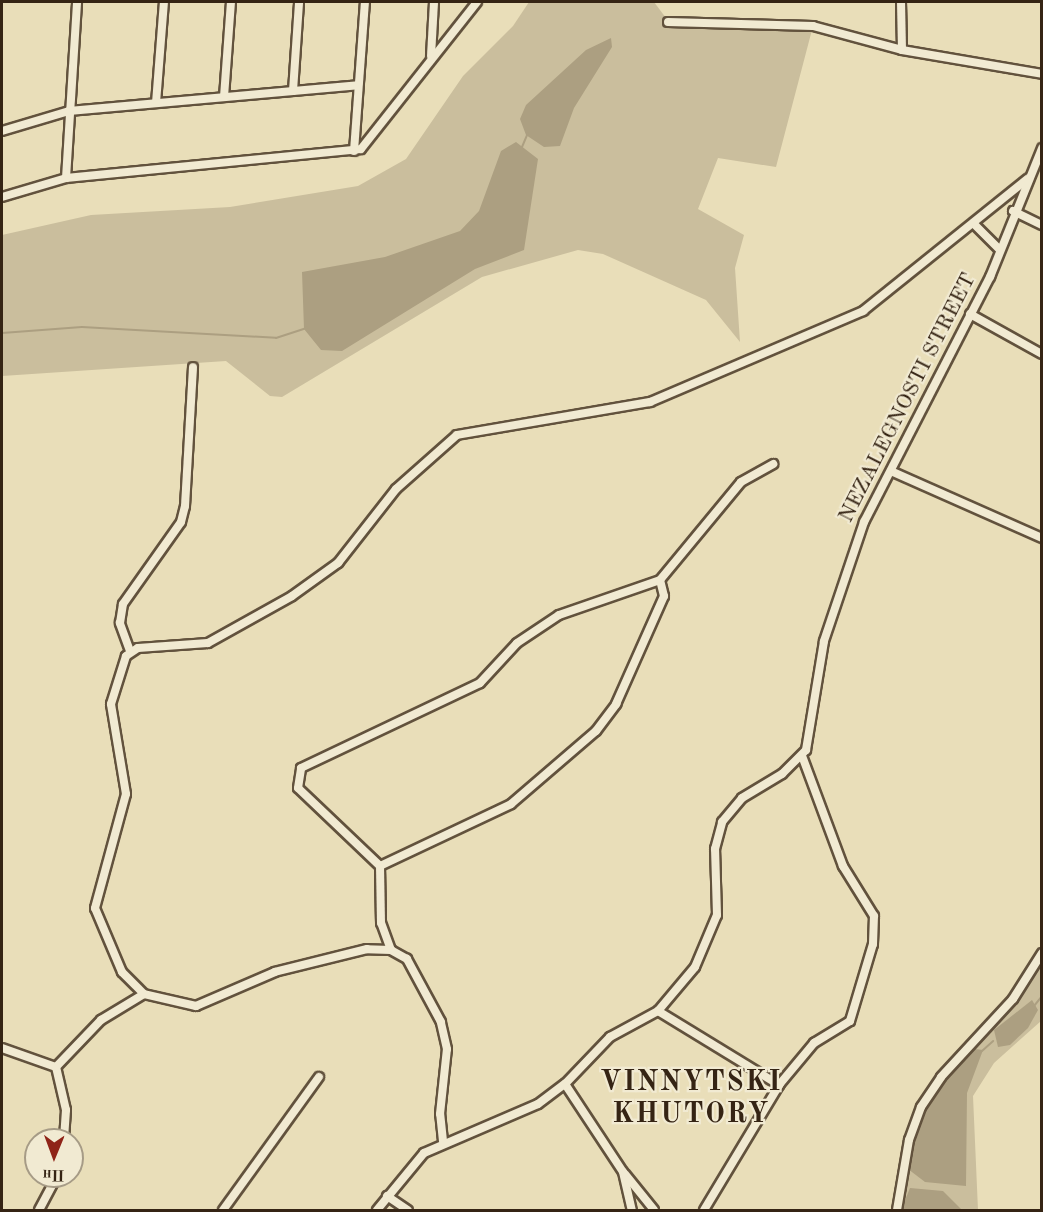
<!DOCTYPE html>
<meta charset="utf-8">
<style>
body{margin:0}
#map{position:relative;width:1043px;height:1212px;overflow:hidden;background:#e9deb9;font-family:"Old Standard TT",serif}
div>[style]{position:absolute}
.green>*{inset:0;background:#cabe9d}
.water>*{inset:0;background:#ac9f81}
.stream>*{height:2px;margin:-1px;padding:0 1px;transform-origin:1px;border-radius:1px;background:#ac9f81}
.roads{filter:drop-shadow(2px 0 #62523d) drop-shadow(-2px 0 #62523d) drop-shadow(0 2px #62523d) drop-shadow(0 -2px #62523d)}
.street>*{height:8px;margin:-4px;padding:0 4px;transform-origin:4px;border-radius:4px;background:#f1ead2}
span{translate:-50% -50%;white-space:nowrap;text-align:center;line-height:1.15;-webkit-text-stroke:4.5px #f1ead2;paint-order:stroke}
.street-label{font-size:22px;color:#352414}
.district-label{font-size:28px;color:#352414;font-weight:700;letter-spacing:1.5px}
.frame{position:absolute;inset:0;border:3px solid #352414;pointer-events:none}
.north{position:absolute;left:24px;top:1128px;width:60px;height:60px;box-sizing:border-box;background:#f1ead2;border:2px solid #a69b86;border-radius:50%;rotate:181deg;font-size:16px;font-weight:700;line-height:24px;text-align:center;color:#352414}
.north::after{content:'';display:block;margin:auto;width:21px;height:27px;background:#8f2418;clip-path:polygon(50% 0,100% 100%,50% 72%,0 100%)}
</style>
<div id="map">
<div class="green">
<div style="clip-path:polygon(529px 2px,654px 2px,669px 22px,813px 26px,776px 167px,718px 158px,698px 209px,744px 235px,735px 268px,740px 342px,706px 300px,603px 254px,578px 250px,482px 277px,282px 397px,270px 396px,226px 361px,2px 376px,2px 235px,91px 215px,230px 207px,358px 186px,406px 159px,463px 76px,513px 26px)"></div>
<div style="clip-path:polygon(1041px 953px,1041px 1021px,994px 1063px,973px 1096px,978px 1210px,897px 1210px,904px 1163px,928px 1096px,1013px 999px)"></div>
</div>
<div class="water">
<div style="clip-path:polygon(611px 38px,612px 47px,574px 108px,560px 146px,544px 147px,526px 135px,520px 119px,526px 105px,586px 50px)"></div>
<div style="clip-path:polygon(516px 142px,538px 159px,524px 250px,475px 269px,342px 351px,321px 350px,304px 329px,302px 272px,385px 257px,460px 231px,479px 211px,501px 151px)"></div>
<div style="clip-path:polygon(1032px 1000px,1038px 1010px,1028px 1028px,1010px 1045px,998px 1047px,994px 1030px)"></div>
<div style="clip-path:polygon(975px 1049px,983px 1050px,967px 1093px,966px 1186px,925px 1182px,908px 1169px,918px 1122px,938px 1089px)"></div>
<div style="clip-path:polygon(910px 1188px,943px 1191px,962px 1210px,901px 1210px)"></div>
</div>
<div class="stream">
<div style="left:522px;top:147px;width:15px;rotate:-67deg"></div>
<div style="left:2px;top:333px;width:80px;rotate:-4.3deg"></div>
<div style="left:82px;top:327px;width:194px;rotate:3.2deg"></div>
<div style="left:276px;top:338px;width:33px;rotate:-18deg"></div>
<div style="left:1034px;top:1006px;width:13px;rotate:-51deg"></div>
<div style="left:982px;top:1051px;width:15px;rotate:-42deg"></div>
</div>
<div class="roads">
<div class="street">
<div style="left:901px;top:2px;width:48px;rotate:88.8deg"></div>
<div style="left:668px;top:22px;width:145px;rotate:1.6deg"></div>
<div style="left:813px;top:26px;width:92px;rotate:15.1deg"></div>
<div style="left:902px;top:50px;width:142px;rotate:9.7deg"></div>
<div style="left:431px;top:56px;width:54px;rotate:-86.8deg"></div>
<div style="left:293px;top:91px;width:89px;rotate:-86.1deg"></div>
<div style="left:224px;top:97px;width:95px;rotate:-85.8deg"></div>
<div style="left:156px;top:103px;width:101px;rotate:-85.5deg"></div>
<div style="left:2px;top:131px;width:70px;rotate:-16.6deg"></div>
<div style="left:69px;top:111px;width:290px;rotate:-5.1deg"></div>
<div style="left:354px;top:151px;width:149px;rotate:-85.8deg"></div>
<div style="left:66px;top:178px;width:176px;rotate:-86.4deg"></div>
<div style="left:2px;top:197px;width:67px;rotate:-16.5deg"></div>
<div style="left:66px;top:178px;width:296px;rotate:-5.6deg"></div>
<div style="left:361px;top:149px;width:187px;rotate:-51.7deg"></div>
<div style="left:1013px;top:211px;width:32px;rotate:26deg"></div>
<div style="left:975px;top:225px;width:34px;rotate:45deg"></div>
<div style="left:970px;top:314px;width:82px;rotate:29.1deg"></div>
<div style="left:893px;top:472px;width:163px;rotate:23.9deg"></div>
<div style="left:130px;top:651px;width:30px;rotate:-110deg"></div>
<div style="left:120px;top:623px;width:19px;rotate:-81deg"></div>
<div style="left:123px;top:604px;width:100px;rotate:-54.7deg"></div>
<div style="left:181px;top:522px;width:16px;rotate:-76deg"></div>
<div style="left:185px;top:506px;width:139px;rotate:-86.7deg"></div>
<div style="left:380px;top:866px;width:113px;rotate:-136.4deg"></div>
<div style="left:298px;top:788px;width:20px;rotate:-81deg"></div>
<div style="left:301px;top:768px;width:198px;rotate:-25.4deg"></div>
<div style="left:480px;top:683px;width:54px;rotate:-47.2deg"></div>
<div style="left:517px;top:643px;width:50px;rotate:-33.7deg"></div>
<div style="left:559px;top:615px;width:107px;rotate:-19.1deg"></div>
<div style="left:660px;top:580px;width:127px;rotate:-50.4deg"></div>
<div style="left:741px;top:482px;width:37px;rotate:-29deg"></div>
<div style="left:391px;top:950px;width:29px;rotate:-110deg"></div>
<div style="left:381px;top:923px;width:57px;rotate:-91deg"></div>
<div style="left:380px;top:866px;width:145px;rotate:-25.3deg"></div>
<div style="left:511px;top:804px;width:112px;rotate:-40.7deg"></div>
<div style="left:596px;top:731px;width:34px;rotate:-53deg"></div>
<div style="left:616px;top:704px;width:118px;rotate:-66deg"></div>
<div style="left:664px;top:596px;width:16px;rotate:-104deg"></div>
<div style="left:658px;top:1011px;width:142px;rotate:31.4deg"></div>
<div style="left:2px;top:1048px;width:57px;rotate:19.4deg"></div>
<div style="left:56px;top:1067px;width:65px;rotate:-46.2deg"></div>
<div style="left:101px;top:1020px;width:50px;rotate:-31.2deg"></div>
<div style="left:56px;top:1067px;width:44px;rotate:76.9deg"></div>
<div style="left:66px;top:1110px;width:30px;rotate:94deg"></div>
<div style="left:565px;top:1084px;width:105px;rotate:56.6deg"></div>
<div style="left:623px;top:1172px;width:39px;rotate:77deg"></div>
<div style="left:443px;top:1141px;width:27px;rotate:-96deg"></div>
<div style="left:440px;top:1114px;width:65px;rotate:-83.9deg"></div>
<div style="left:447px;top:1049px;width:28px;rotate:-103deg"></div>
<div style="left:441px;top:1022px;width:72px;rotate:-118.4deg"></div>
<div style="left:407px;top:959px;width:18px;rotate:-151deg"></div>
<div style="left:391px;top:950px;width:24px;rotate:-178deg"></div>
<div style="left:367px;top:949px;width:95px;rotate:166deg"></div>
<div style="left:275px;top:972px;width:86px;rotate:156.7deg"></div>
<div style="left:196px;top:1006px;width:53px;rotate:-167deg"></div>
<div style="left:144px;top:994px;width:31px;rotate:-135deg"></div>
<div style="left:122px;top:972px;width:69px;rotate:-112.9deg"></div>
<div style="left:95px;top:908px;width:118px;rotate:-74.8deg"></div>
<div style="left:126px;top:794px;width:91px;rotate:-99.5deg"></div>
<div style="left:111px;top:704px;width:50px;rotate:-72.6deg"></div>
<div style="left:126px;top:656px;width:14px;rotate:-34deg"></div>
<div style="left:138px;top:648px;width:70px;rotate:-4.1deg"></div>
<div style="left:208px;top:643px;width:96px;rotate:-29.2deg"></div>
<div style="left:292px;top:596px;width:57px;rotate:-35.7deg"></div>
<div style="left:338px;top:563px;width:94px;rotate:-51.9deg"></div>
<div style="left:396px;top:489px;width:81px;rotate:-41.5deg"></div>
<div style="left:457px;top:435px;width:196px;rotate:-9.7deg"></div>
<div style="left:650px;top:402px;width:232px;rotate:-23.1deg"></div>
<div style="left:863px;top:311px;width:211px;rotate:-38.8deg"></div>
<div style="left:625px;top:1174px;width:46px;rotate:51.1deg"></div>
<div style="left:387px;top:1196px;width:25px;rotate:34deg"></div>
<div style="left:39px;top:1210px;width:38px;rotate:-62deg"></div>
<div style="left:223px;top:1210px;width:164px;rotate:-54.2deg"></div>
<div style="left:377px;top:1210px;width:74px;rotate:-50.5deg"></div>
<div style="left:424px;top:1153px;width:124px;rotate:-23.3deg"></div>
<div style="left:538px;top:1104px;width:34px;rotate:-37deg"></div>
<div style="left:565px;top:1084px;width:65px;rotate:-46.2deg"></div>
<div style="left:610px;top:1037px;width:55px;rotate:-28.4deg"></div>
<div style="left:658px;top:1011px;width:57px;rotate:-49.9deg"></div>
<div style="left:695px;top:967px;width:56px;rotate:-67.1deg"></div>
<div style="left:717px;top:915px;width:66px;rotate:-91.7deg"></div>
<div style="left:715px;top:849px;width:28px;rotate:-75deg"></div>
<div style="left:722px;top:822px;width:31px;rotate:-50deg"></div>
<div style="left:742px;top:798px;width:47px;rotate:-31deg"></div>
<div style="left:782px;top:774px;width:34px;rotate:-45deg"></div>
<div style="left:806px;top:750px;width:110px;rotate:-80.6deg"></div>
<div style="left:824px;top:641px;width:126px;rotate:-71.4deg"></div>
<div style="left:864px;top:522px;width:276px;rotate:-62.8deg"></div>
<div style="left:990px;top:277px;width:139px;rotate:-68deg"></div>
<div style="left:704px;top:1210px;width:146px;rotate:-59deg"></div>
<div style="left:779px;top:1085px;width:55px;rotate:-50.2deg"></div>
<div style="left:814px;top:1043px;width:42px;rotate:-31.4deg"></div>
<div style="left:850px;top:1021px;width:80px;rotate:-73.4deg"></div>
<div style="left:873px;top:944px;width:28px;rotate:-88deg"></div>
<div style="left:874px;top:916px;width:59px;rotate:-121.8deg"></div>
<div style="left:843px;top:866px;width:117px;rotate:-110.4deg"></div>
<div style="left:897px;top:1210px;width:71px;rotate:-80.3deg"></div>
<div style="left:909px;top:1140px;width:35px;rotate:-70deg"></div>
<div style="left:921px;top:1107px;width:36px;rotate:-56deg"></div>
<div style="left:941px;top:1077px;width:106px;rotate:-47.3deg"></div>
<div style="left:1013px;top:999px;width:54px;rotate:-57.8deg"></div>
</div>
</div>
<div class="street-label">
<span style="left:908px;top:398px;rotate:-63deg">NEZALEGNOSTI STREET</span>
</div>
<div class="district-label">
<span style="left:691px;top:1099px">VINNYTSKI<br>KHUTORY</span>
</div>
<div class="frame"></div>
<div class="north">Пн</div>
</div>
